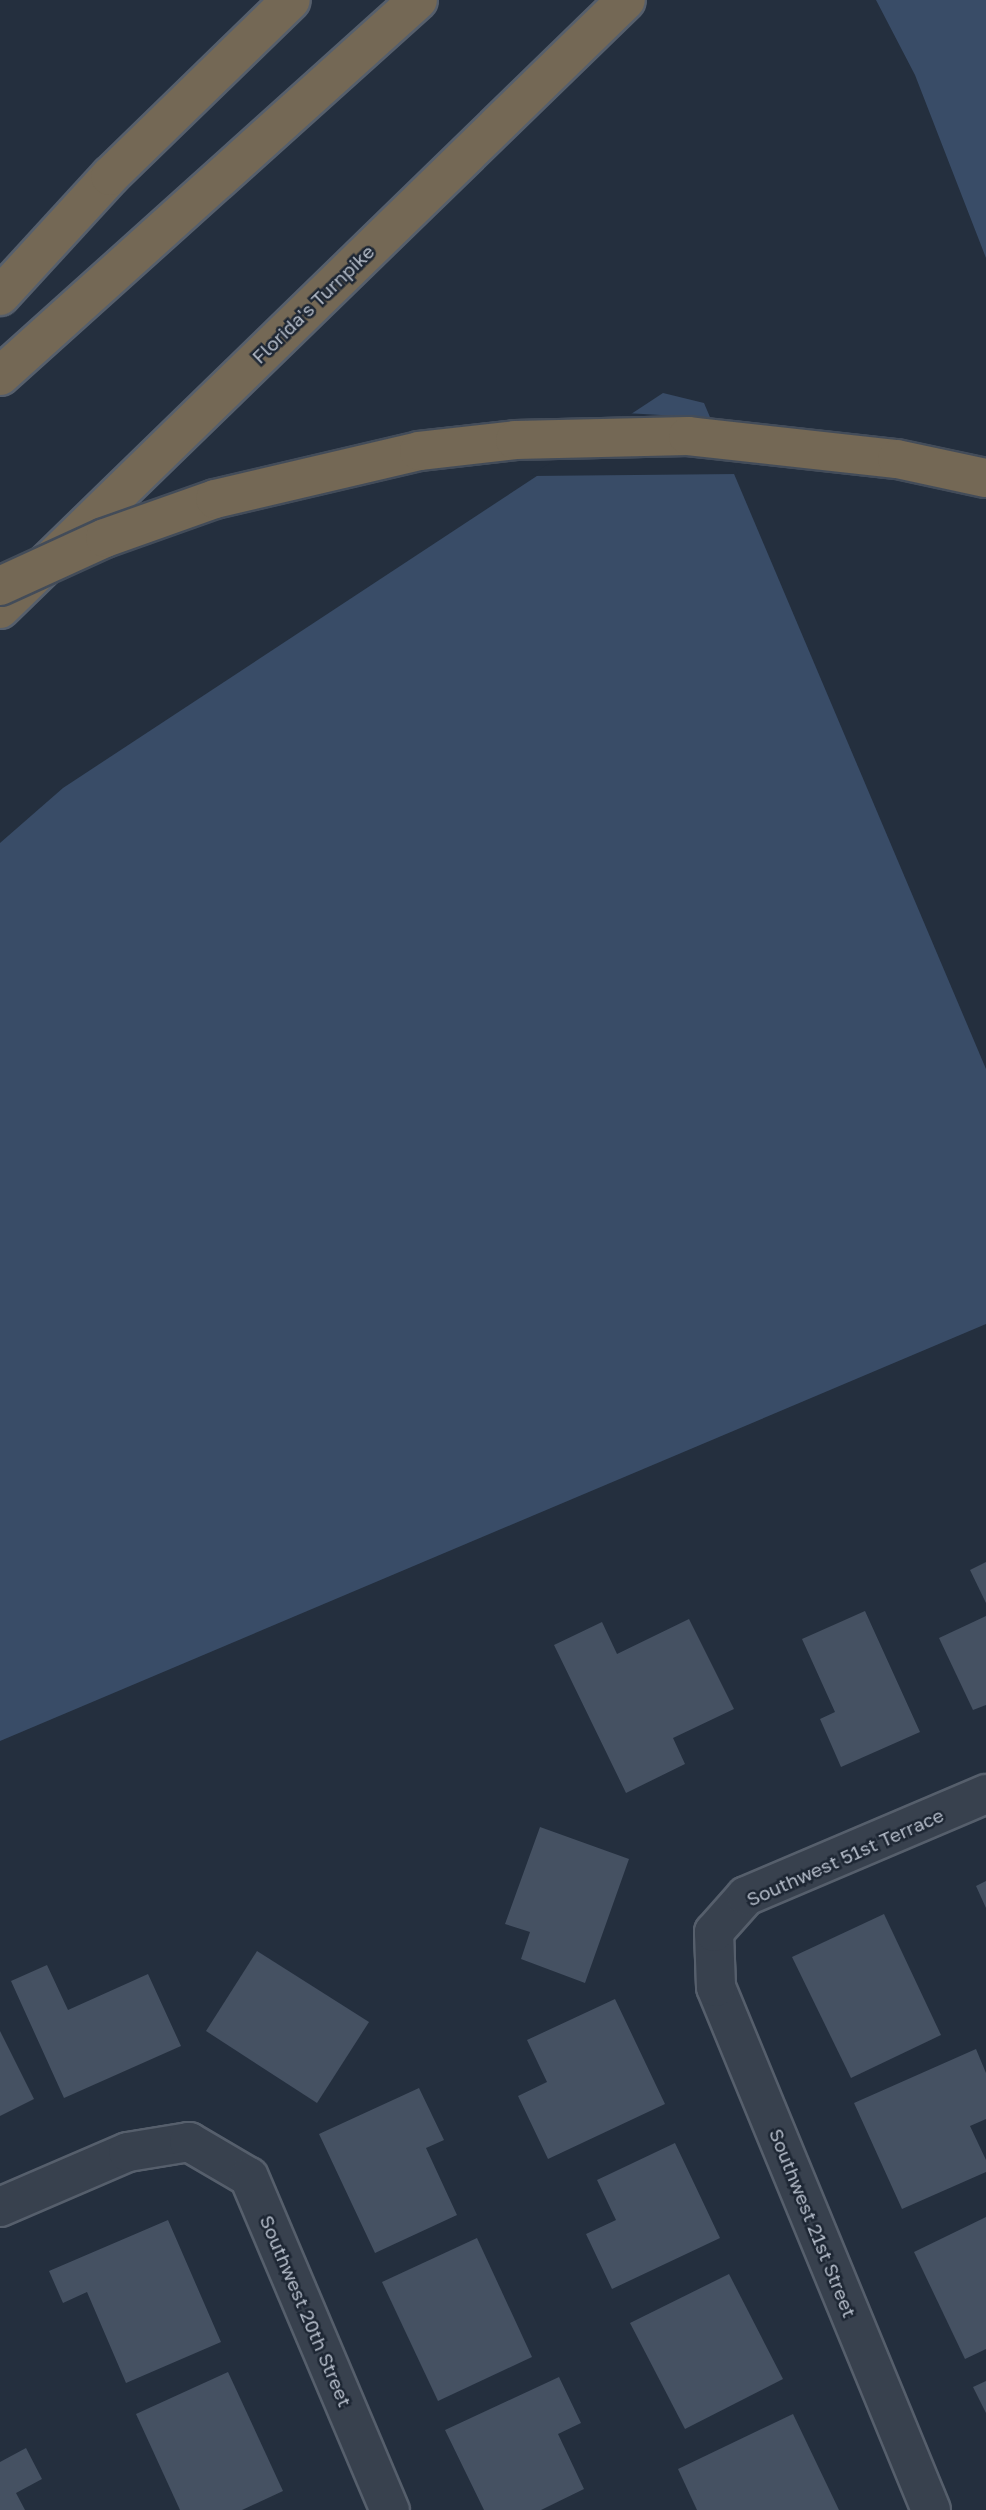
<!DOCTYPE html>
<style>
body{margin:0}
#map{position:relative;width:986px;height:2510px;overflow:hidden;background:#242f3e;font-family:"Golos Text",sans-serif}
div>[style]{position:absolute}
.water>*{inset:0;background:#394c67}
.pier>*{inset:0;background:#242f3e}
.building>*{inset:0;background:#455162}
.roads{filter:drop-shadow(2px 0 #565f6c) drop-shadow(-2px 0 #565f6c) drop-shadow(0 2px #565f6c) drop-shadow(0 -2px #565f6c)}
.street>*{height:38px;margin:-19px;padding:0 19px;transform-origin:19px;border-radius:19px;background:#38414e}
.highway>*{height:38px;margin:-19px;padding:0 19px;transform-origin:19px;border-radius:19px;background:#746855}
.bridges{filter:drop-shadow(2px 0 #434c59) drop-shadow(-2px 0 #434c59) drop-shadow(0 2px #434c59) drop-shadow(0 -2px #434c59)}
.highway-bridge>*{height:38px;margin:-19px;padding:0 19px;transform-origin:19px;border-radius:19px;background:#746855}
span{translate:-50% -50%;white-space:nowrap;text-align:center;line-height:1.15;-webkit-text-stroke:5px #1d2633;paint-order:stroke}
.street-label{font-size:19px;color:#b4bcc9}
</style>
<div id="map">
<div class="water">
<div style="clip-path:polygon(876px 0,986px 0,986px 258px,915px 75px)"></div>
<div style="clip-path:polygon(663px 393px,704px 403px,986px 1069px,986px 1324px,0 1741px,0 843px,63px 788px)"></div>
</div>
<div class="pier">
<div style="clip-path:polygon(625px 413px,714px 418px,738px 474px,530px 476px)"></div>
</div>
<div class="building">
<div style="clip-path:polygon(986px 1562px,986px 1603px,970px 1570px)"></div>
<div style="clip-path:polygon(865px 1611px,920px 1732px,841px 1767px,820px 1719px,835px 1712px,802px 1639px)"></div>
<div style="clip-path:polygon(986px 1616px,986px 1705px,973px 1710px,939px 1638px)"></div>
<div style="clip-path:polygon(689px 1619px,734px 1709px,673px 1738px,685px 1764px,626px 1793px,554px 1645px,602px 1622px,617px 1654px)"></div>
<div style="clip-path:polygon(540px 1827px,629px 1859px,585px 1983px,521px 1959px,530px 1932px,505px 1924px)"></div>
<div style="clip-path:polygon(986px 1881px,986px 1908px,976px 1886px)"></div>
<div style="clip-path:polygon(884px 1914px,941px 2035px,851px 2078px,792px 1957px)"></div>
<div style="clip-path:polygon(257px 1951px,369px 2022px,317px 2103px,206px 2031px)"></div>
<div style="clip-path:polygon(47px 1965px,68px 2010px,148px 1974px,181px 2046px,64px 2098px,11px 1981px)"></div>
<div style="clip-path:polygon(615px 1999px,665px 2104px,548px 2159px,518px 2096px,547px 2082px,527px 2040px)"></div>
<div style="clip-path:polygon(0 2031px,34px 2099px,0 2116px)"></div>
<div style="clip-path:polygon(976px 2049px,986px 2073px,986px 2119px,970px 2126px,986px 2160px,986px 2172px,902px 2209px,854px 2103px)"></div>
<div style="clip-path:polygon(419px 2088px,444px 2140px,426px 2148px,457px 2215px,375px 2253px,319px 2134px)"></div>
<div style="clip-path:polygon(675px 2143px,720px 2238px,612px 2289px,586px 2234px,616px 2220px,597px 2180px)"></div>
<div style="clip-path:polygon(986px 2217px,986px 2349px,965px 2359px,914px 2252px)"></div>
<div style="clip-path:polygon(168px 2220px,221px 2342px,126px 2383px,87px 2292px,63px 2303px,49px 2271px)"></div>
<div style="clip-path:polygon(477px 2238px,532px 2357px,438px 2401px,382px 2282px)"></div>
<div style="clip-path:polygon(729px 2274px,783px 2379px,685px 2429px,630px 2323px)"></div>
<div style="clip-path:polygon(228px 2372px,283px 2491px,242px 2510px,180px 2510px,136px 2414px)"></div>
<div style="clip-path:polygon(559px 2377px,581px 2423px,558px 2434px,584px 2489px,541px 2510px,484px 2510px,445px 2430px)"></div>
<div style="clip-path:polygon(986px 2381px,986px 2413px,973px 2387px)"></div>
<div style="clip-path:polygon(793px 2414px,839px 2510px,697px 2510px,678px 2469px)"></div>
<div style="clip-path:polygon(26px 2448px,42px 2479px,16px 2493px,25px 2510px,0 2510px,0 2462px)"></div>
</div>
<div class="roads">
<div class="street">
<div style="left:0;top:2207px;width:139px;rotate:-23.3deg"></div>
<div style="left:128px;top:2152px;width:62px;rotate:-9.3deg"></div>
<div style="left:189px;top:2142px;width:69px;rotate:30.3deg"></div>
<div style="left:249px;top:2177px;width:362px;rotate:67.1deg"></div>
<div style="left:931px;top:2510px;width:565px;rotate:-112.35deg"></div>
<div style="left:716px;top:1987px;width:55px;rotate:-92.1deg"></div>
<div style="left:714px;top:1932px;width:48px;rotate:-48.4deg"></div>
<div style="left:746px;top:1896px;width:261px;rotate:-23deg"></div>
</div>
<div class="highway">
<div style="left:0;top:296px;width:163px;rotate:-47.5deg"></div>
<div style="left:110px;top:176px;width:252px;rotate:-44.2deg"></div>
<div style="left:0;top:376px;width:562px;rotate:-41.97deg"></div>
<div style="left:0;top:609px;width:873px;rotate:-44.21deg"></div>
</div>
</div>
<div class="bridges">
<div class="highway-bridge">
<div style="left:0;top:586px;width:115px;rotate:-24.6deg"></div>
<div style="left:105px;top:538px;width:117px;rotate:-19.5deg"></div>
<div style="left:215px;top:499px;width:210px;rotate:-13.2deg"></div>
<div style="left:419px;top:451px;width:97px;rotate:-6.5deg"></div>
<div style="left:515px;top:440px;width:173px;rotate:-1.3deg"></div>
<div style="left:688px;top:436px;width:210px;rotate:6.3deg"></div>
<div style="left:897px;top:459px;width:91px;rotate:12.1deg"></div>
</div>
</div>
<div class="street-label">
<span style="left:313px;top:304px;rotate:-44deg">Florida's Turnpike</span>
<span style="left:845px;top:1857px;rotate:-24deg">Southwest 51st Terrace</span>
<span style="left:813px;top:2223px;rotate:68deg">Southwest 21st Street</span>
<span style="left:306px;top:2311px;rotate:67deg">Southwest 20th Street</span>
</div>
</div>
